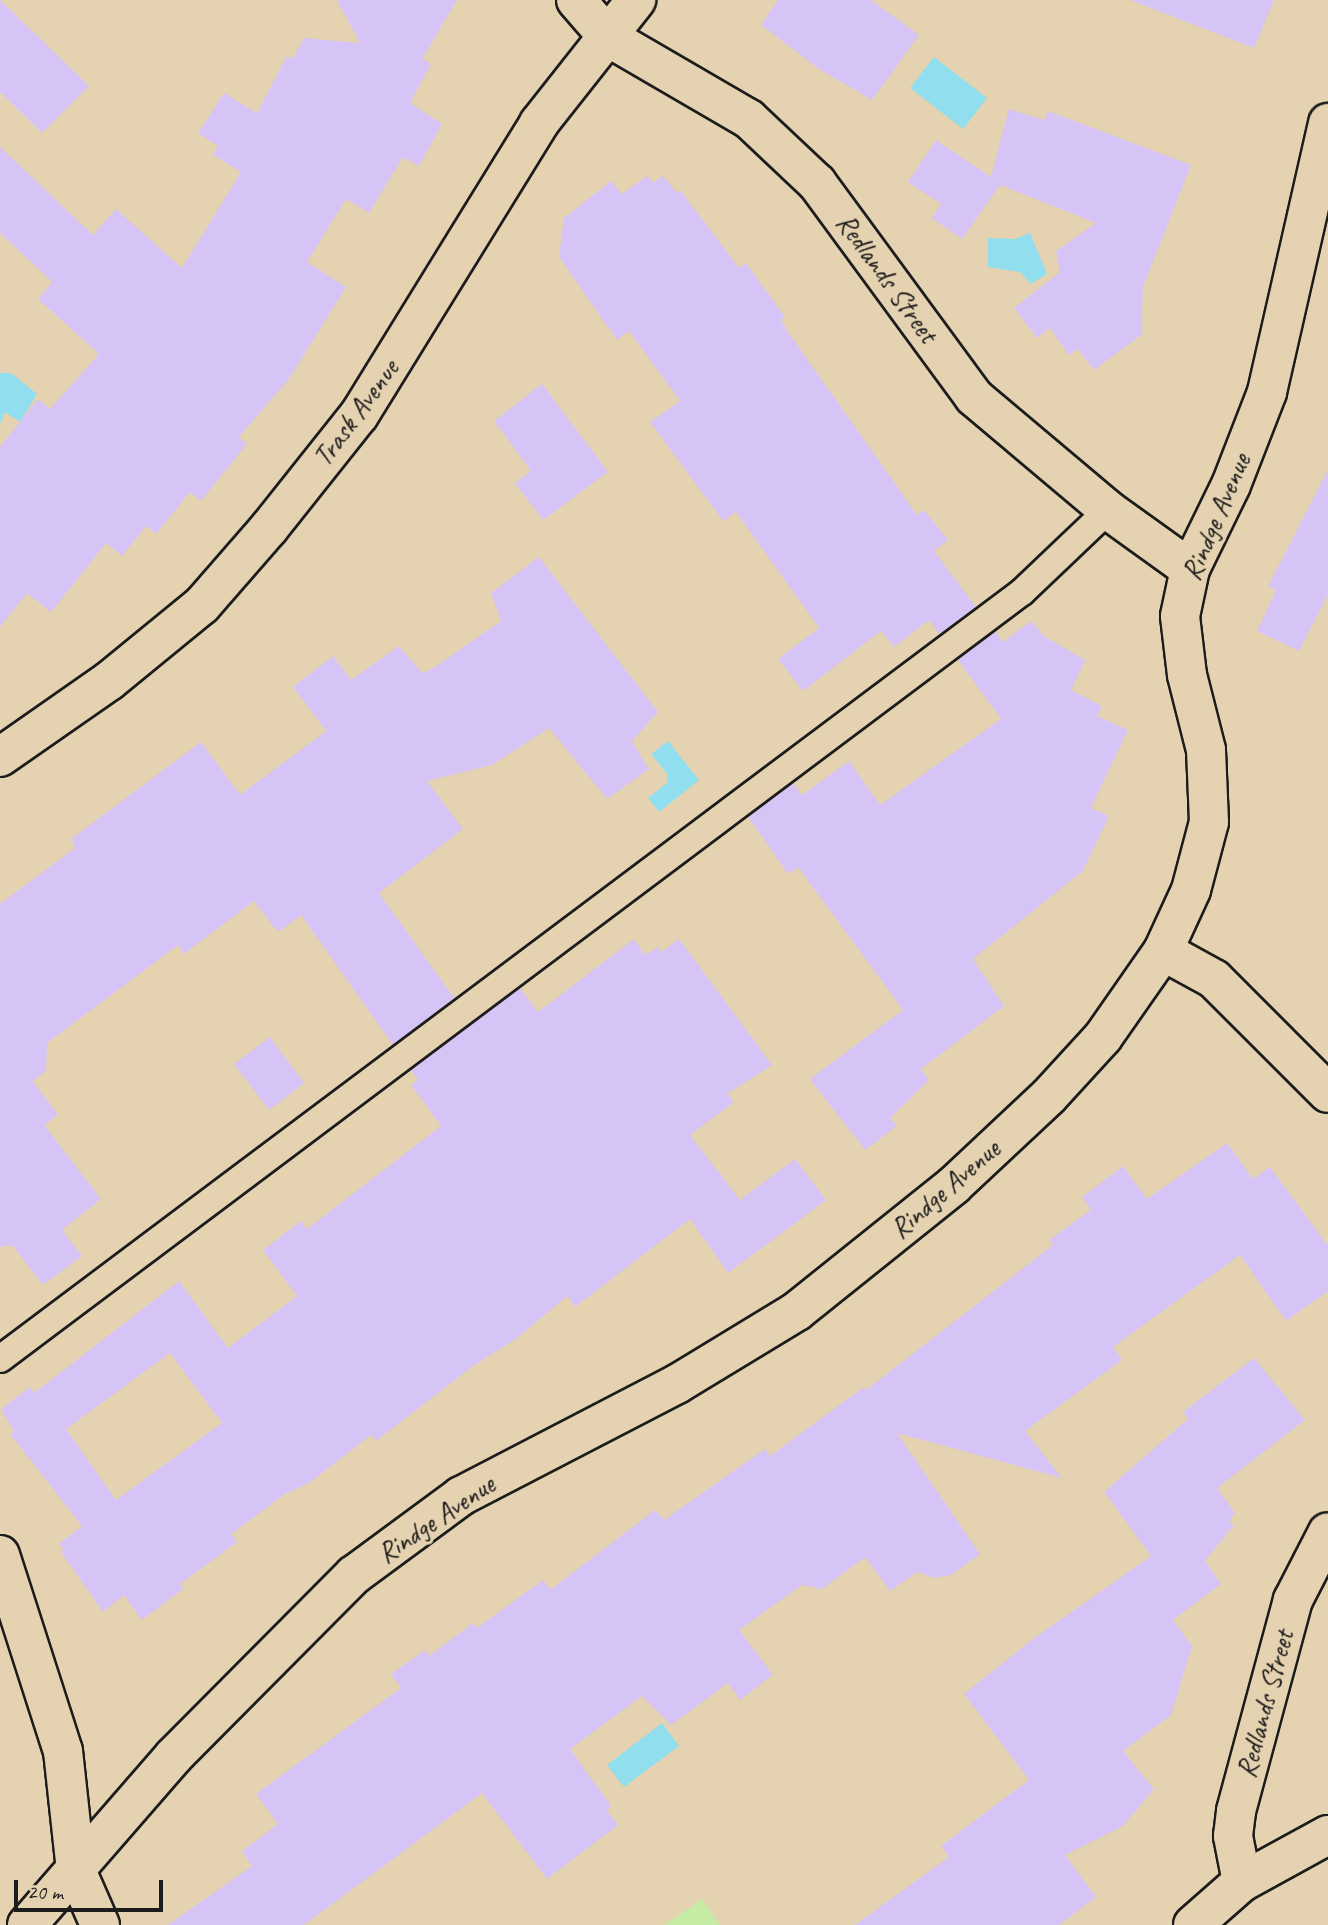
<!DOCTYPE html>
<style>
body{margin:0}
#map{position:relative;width:1328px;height:1925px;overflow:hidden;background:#e5d2b0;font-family:Caveat,sans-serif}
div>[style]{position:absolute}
.green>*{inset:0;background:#c6eba5}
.water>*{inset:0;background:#90deee}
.building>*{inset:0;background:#d5c4f5}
.roads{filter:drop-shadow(2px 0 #1c1c1c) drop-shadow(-2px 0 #1c1c1c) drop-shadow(0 2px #1c1c1c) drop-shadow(0 -2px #1c1c1c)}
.lane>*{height:26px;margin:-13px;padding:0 13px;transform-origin:13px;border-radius:13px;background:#e5d2b0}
.street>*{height:38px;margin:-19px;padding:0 19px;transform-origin:19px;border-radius:19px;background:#e5d2b0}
span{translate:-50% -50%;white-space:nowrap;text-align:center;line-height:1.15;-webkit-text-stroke:6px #e5d2b0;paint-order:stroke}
.street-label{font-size:28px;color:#1c1c1c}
.scale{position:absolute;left:14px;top:1880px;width:149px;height:32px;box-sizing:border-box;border:4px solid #1c1c1c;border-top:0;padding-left:9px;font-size:21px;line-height:24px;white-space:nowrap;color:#1c1c1c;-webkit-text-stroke:5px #e5d2b0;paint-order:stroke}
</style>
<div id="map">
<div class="green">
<div style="clip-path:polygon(702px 1899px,720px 1925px,664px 1925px)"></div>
</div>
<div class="water">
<div style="clip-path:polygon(934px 57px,987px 98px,963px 129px,910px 88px)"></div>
<div style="clip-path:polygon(1030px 233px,1047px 274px,1031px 284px,1020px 272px,988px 267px,988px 238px,1015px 239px)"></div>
<div style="clip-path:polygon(0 373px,11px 373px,37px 394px,20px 422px,5px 412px,0 424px)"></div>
<div style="clip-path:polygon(668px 741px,699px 780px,659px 812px,648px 798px,667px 783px,668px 775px,651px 754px)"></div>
<div style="clip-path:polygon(662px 1723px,679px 1746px,624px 1787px,607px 1765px)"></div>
</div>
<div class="building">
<div style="clip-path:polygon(0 0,89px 86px,42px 133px,0 92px)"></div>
<div style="clip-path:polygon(337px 0,457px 0,422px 59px,431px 64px,410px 103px,442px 124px,419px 166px,403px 157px,369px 213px,346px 199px,307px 262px,346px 287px,289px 379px,239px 437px,247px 444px,201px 501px,190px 492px,156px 534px,146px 526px,122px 556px,106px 543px,51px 612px,27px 593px,0 627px,0 447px,38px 399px,50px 409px,99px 354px,38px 299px,52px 282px,0 233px,0 147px,93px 235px,116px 209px,182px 268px,241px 172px,213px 155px,218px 146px,198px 133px,224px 93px,257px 113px,287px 56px,293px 59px,304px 38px,360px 43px)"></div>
<div style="clip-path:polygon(778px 0,871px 0,919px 35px,872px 100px,819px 69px,761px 25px)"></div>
<div style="clip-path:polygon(1130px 0,1274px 0,1254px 48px)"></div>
<div style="clip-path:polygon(1009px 109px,1044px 120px,1048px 111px,1191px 165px,1143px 287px,1141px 335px,1094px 370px,1078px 349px,1069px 355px,1050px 328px,1037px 338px,1014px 308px,1060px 272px,1056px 251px,1096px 223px,1000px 185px,962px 239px,932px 218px,941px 204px,908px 182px,936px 140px,991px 177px)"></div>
<div style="clip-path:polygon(647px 176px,653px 183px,663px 176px,677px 193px,680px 190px,739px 268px,746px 263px,785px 317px,781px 320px,788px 332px,917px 515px,924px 510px,948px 540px,934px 551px,976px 607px,939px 634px,929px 620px,894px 647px,881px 631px,803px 691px,778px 659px,819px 628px,736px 512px,723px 521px,650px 422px,680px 401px,629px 331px,617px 340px,559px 257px,564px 218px,611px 181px,622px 194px)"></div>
<div style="clip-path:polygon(542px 384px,608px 472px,543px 520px,515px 483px,531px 471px,494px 421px)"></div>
<div style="clip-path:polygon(1328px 470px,1328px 594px,1299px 651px,1257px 631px,1276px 590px,1268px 586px)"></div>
<div style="clip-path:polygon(539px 557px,658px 712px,632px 741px,649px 769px,607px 799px,549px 728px,492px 765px,427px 781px,463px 829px,379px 893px,454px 998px,393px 1045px,301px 915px,280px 931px,275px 929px,254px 901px,184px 954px,178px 945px,47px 1043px,46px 1071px,33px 1081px,58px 1115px,44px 1125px,101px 1199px,62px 1230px,82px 1256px,43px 1285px,12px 1245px,0 1247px,0 904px,75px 848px,71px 839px,201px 742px,240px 795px,326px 731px,293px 687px,333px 656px,351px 680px,399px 646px,422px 673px,432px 669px,501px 621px,491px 593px)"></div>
<div style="clip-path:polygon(1031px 621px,1044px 636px,1085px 660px,1071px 690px,1102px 706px,1097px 716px,1128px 730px,1091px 808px,1109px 816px,1083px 871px,973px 959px,1004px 1006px,921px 1069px,929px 1080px,890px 1118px,897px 1126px,865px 1150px,810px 1079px,903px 1010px,798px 867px,788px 874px,748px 817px,793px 783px,802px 795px,849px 761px,880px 805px,1001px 719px,958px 660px,995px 632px,1003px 642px)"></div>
<div style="clip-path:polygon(evenodd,634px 939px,645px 955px,658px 947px,661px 952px,679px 939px,772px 1065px,727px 1094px,734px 1102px,690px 1135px,740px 1200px,795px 1159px,826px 1200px,728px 1273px,690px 1219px,575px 1307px,567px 1296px,516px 1339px,473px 1366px,376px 1441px,371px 1435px,309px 1483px,285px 1494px,231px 1534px,237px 1542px,180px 1584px,184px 1588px,142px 1620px,124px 1595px,103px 1612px,61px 1552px,64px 1550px,59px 1544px,82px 1526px,10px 1434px,14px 1432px,1px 1409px,30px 1387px,34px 1393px,179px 1281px,228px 1348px,297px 1296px,263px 1250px,301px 1221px,307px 1229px,441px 1126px,411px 1085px,418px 1080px,411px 1070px,520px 988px,538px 1012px,634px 939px,170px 1353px,222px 1423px,116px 1500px,66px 1429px,170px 1353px)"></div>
<div style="clip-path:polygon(270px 1037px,304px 1083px,269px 1110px,234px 1064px)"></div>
<div style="clip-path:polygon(1227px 1143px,1253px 1179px,1270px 1167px,1328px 1246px,1328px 1291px,1286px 1321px,1240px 1255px,1113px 1347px,1122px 1360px,1025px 1431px,1062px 1478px,897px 1433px,980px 1554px,951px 1575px,935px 1578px,917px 1572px,890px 1591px,865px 1557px,822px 1589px,802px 1585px,739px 1630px,773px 1675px,740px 1700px,728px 1683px,671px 1725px,642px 1696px,570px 1749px,611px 1806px,607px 1810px,618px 1825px,547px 1879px,482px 1793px,304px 1925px,168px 1925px,252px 1866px,242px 1851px,278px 1824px,256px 1794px,401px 1688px,391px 1674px,425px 1650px,429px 1656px,473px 1623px,477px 1628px,543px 1580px,550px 1590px,655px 1510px,664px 1520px,765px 1449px,770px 1456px,864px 1387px,866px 1390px,1053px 1245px,1049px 1240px,1091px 1210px,1082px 1197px,1123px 1166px,1147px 1199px)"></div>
<div style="clip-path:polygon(1254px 1358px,1305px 1420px,1217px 1488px,1235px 1513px,1229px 1521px,1234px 1525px,1205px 1561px,1221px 1584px,1173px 1620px,1192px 1646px,1171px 1715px,1123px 1751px,1154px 1789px,1123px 1826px,1065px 1855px,1096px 1897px,1059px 1925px,855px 1925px,949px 1857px,941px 1846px,1029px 1780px,964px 1694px,1033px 1639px,1151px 1556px,1104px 1492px,1188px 1419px,1183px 1412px)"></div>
</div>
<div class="roads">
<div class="lane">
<div style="left:0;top:1359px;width:1278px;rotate:-36.89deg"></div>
<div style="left:1022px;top:592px;width:119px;rotate:-43.6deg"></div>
</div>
<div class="street">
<div style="left:576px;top:0;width:49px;rotate:49.1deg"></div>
<div style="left:608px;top:37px;width:163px;rotate:30.2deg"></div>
<div style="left:749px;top:119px;width:93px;rotate:43.3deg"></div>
<div style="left:817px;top:183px;width:265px;rotate:53.7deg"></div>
<div style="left:974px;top:397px;width:175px;rotate:40.1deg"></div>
<div style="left:1108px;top:510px;width:101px;rotate:35.7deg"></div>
<div style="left:0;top:757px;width:133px;rotate:-34.9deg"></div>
<div style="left:109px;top:681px;width:120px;rotate:-39.3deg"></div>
<div style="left:202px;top:605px;width:102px;rotate:-49deg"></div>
<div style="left:269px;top:528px;width:144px;rotate:-51.5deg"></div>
<div style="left:359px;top:415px;width:343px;rotate:-58.3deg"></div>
<div style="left:539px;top:123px;width:157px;rotate:-51.7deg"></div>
<div style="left:1163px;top:951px;width:58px;rotate:28.8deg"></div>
<div style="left:1214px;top:979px;width:161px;rotate:45deg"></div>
<div style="left:0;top:1555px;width:206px;rotate:72.2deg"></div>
<div style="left:63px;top:1751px;width:120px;rotate:83.8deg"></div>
<div style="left:76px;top:1870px;width:60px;rotate:66.4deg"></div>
<div style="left:1242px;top:1882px;width:47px;rotate:-101.1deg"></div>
<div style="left:1233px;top:1836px;width:25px;rotate:-83deg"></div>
<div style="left:1236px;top:1811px;width:219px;rotate:-74.9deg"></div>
<div style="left:1293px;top:1600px;width:76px;rotate:-62.8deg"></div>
<div style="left:27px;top:1925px;width:224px;rotate:-49deg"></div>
<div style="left:174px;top:1756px;width:255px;rotate:-45.2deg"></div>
<div style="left:354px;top:1575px;width:133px;rotate:-36.4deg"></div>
<div style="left:461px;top:1496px;width:243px;rotate:-27.4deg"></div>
<div style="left:677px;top:1384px;width:140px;rotate:-31.3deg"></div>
<div style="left:797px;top:1311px;width:201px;rotate:-38.7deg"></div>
<div style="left:954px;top:1185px;width:130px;rotate:-43.1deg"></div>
<div style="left:1049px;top:1096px;width:80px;rotate:-47.5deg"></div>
<div style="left:1103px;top:1037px;width:105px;rotate:-55.1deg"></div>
<div style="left:1163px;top:951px;width:67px;rotate:-65.3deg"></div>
<div style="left:1191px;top:890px;width:70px;rotate:-75.2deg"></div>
<div style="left:1209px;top:822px;width:72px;rotate:-92.4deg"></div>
<div style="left:1206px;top:750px;width:77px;rotate:-104.2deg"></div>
<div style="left:1187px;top:675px;width:59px;rotate:-96.8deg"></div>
<div style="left:1180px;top:616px;width:48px;rotate:-78deg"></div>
<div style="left:1190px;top:569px;width:93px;rotate:-64deg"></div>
<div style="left:1231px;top:485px;width:100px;rotate:-68.8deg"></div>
<div style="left:1267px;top:392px;width:276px;rotate:-77.2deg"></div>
<div style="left:1193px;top:1925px;width:65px;rotate:-41.3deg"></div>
<div style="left:1242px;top:1882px;width:98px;rotate:-28.7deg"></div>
</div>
</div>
<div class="street-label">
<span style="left:887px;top:278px;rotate:54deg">Redlands Street</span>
<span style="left:356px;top:413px;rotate:-54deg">Trask Avenue</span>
<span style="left:1216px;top:517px;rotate:-67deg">Rindge Avenue</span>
<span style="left:945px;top:1189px;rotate:-41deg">Rindge Avenue</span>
<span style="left:436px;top:1519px;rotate:-34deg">Rindge Avenue</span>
<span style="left:1265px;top:1704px;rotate:-75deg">Redlands Street</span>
</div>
<div class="scale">20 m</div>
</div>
